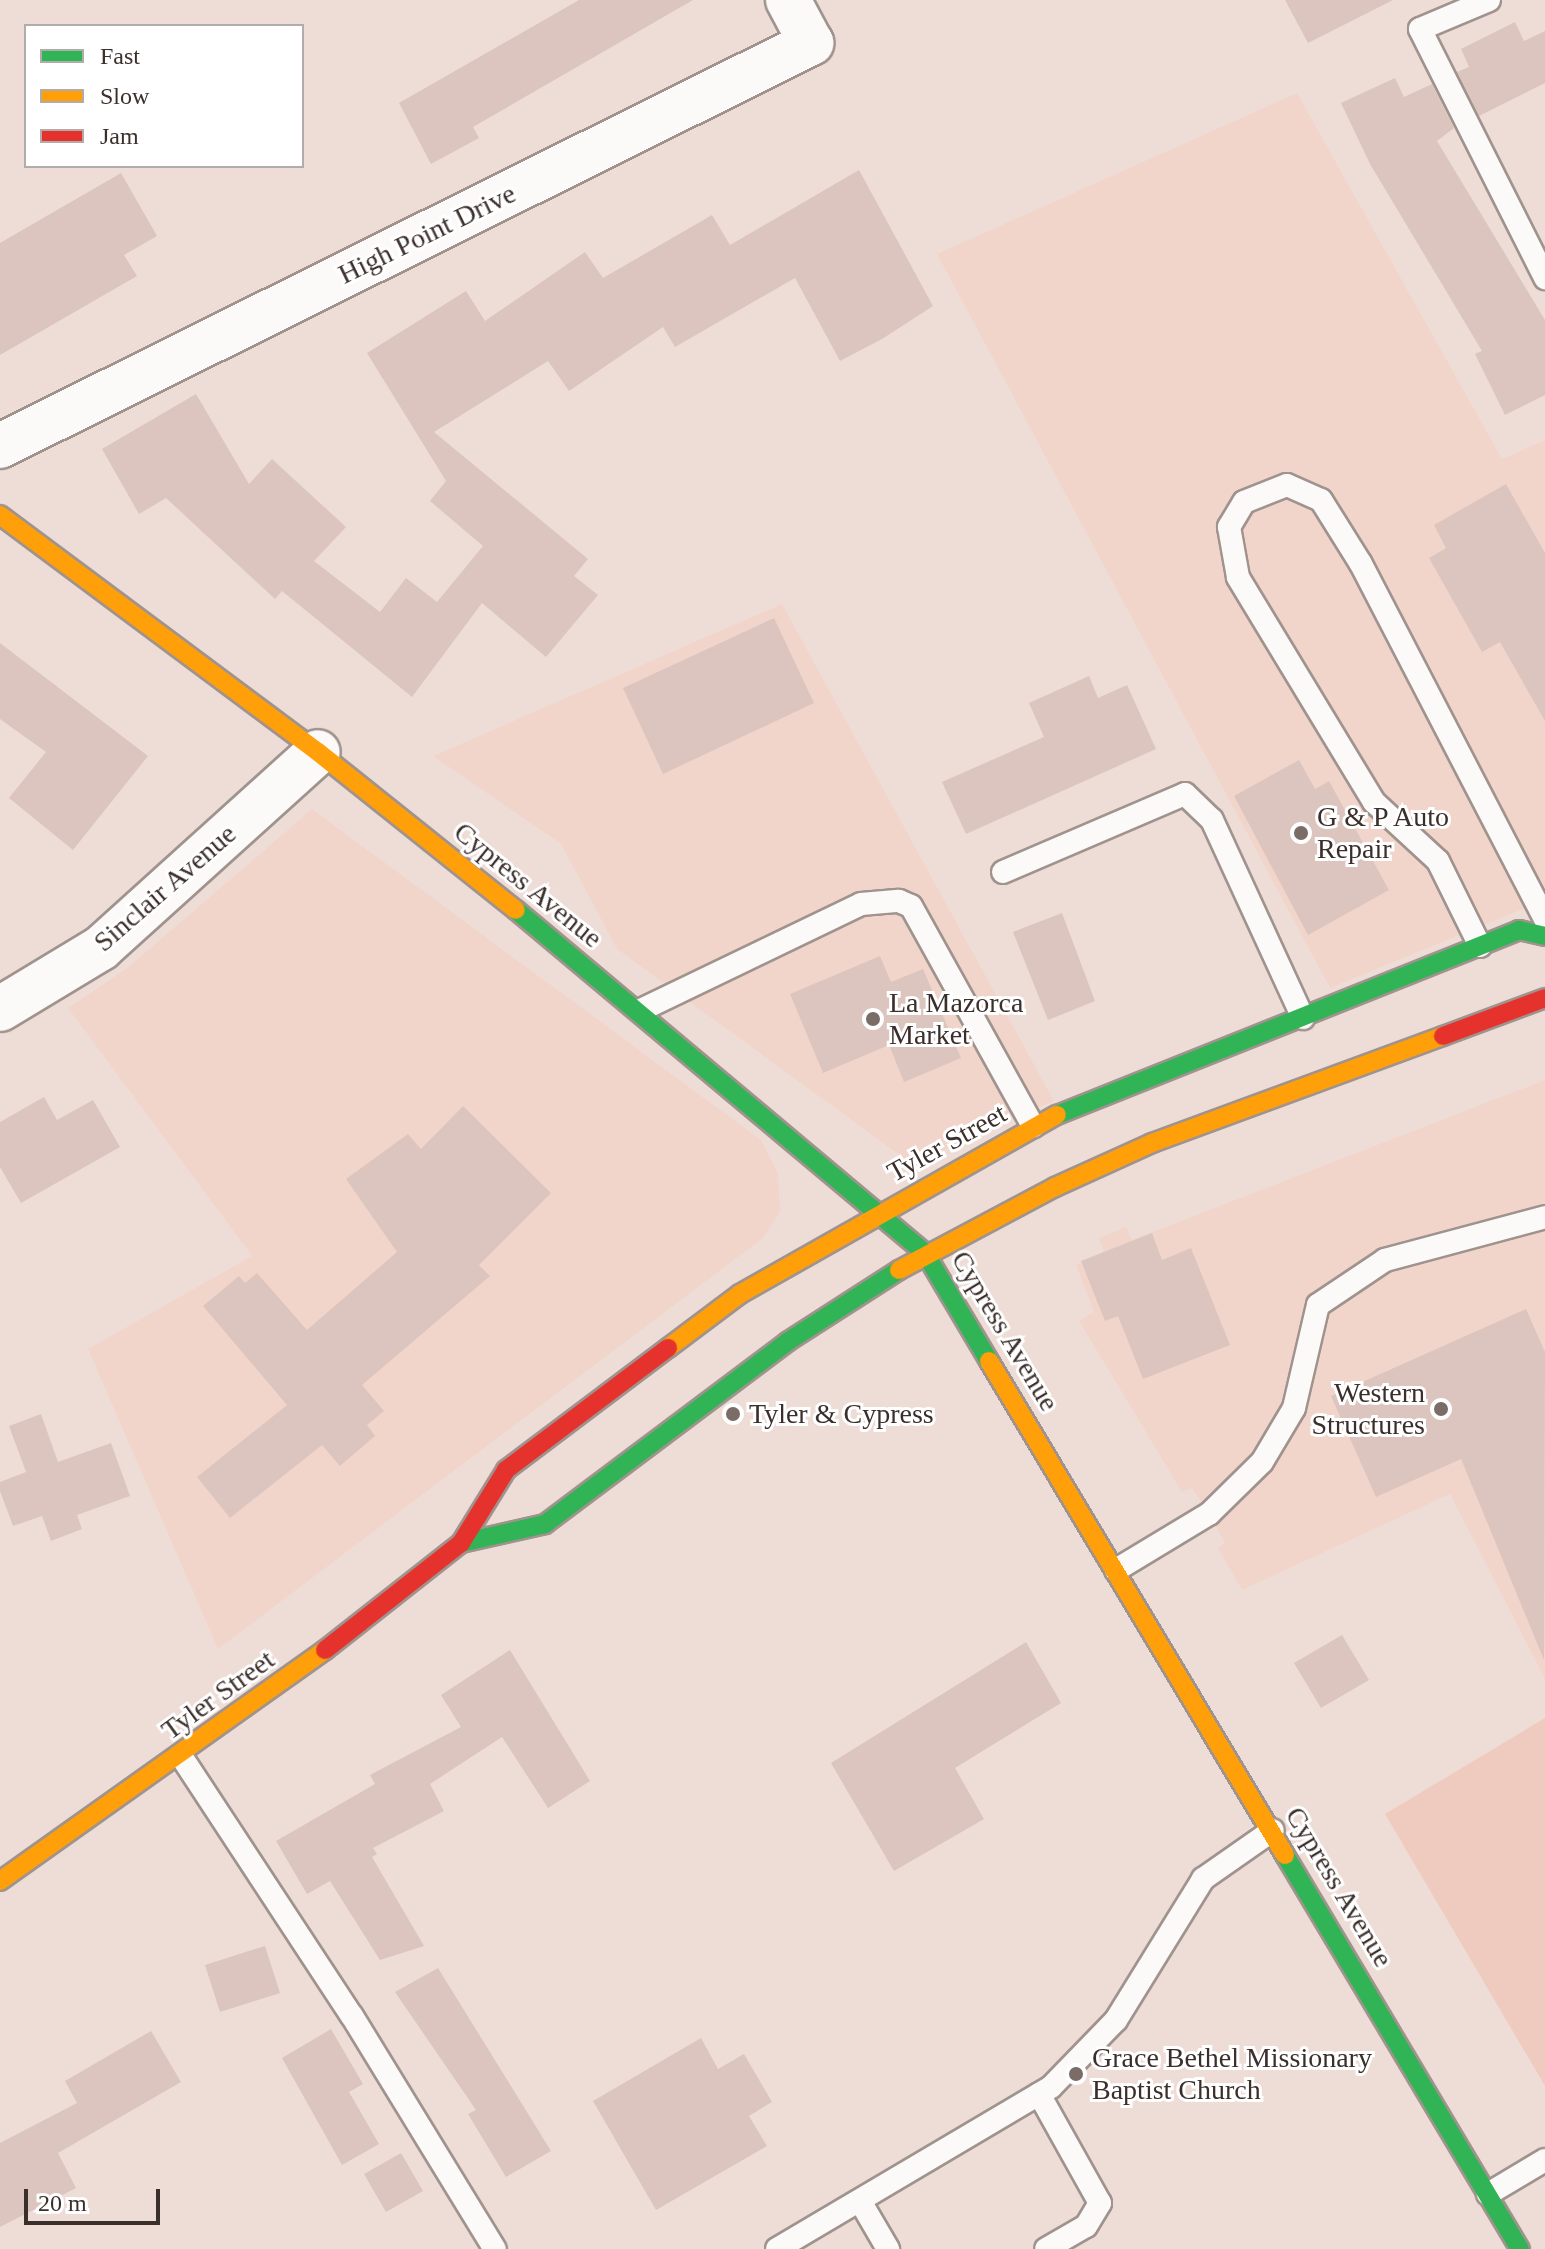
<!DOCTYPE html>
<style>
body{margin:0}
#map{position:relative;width:1545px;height:2249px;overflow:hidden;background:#eeddd7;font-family:Georgia,serif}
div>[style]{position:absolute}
.built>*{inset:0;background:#f2d5ca}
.green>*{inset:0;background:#efcabe}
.building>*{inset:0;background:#dbc5be}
.roads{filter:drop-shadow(2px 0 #a0938e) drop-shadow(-2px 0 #a0938e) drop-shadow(0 2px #a0938e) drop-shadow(0 -2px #a0938e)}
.lane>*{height:22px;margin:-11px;padding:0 11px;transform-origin:11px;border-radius:11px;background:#fcfaf9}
.street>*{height:44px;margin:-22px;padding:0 22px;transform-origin:22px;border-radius:22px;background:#fcfaf9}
.fast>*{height:18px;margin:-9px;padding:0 9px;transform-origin:9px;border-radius:9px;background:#30b455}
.slow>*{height:18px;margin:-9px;padding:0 9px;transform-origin:9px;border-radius:9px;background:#ff9f0a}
.jam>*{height:18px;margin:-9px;padding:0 9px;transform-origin:9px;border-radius:9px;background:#e5322d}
.dots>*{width:22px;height:22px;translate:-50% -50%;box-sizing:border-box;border:4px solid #fff;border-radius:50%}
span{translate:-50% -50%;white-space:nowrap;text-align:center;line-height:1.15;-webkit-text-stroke:6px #fff;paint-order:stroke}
.street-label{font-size:28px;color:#3b2f2b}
.poi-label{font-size:28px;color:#3b2f2b}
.left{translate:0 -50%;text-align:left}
.right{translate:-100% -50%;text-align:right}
.legend{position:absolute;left:24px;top:24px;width:280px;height:144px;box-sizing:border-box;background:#fff;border:2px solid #b1acaa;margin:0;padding:10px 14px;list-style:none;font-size:24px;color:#3b2f2b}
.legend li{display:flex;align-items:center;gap:16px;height:40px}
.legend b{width:40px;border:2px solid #b1acaa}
.scale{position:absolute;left:24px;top:2189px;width:136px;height:36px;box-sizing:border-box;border:4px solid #3b2f2b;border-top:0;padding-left:10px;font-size:24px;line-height:28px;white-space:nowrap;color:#3b2f2b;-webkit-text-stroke:6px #fff;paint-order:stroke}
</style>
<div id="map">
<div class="built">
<div style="clip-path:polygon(1297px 93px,1502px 459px,1545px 440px,1545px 900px,1330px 988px,937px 254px)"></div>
<div style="clip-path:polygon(782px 604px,1054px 1101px,912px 1164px,617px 949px,561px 844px,433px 756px)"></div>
<div style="clip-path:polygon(312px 809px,761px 1140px,778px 1174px,780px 1212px,763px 1238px,218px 1649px,88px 1349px,252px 1256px,68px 1008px,126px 969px)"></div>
<div style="clip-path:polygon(1545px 1080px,1545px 1679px,1450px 1494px,1242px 1590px,1218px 1548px,1225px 1543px,1209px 1514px,1192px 1488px,1182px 1492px,1079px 1321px,1094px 1312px,1076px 1265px,1104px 1252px,1099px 1238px,1126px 1227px,1132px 1240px)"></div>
</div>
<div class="green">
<div style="clip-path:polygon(1545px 1718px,1545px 2086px,1385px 1814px)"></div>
</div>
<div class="building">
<div style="clip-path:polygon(579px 0,693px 0,473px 127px,479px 138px,431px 164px,399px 103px)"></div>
<div style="clip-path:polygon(1285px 0,1393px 0,1308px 43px)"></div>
<div style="clip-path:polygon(1515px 22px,1524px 41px,1545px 31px,1545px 83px,1479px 116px,1457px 72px,1469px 67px,1461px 49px)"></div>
<div style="clip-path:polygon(1395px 78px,1404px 97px,1432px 84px,1454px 128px,1437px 141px,1545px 320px,1545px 395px,1505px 415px,1475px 354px,1482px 351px,1370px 164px,1341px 103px)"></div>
<div style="clip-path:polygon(859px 170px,933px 306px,882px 339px,840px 361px,795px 278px,675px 347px,663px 327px,569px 391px,548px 361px,434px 432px,588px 559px,574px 576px,598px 595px,546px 657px,482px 603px,412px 697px,282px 591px,275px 599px,166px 498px,139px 514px,102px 449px,196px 394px,249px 484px,272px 459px,346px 527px,314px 561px,380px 612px,406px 578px,437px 602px,483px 546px,430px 501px,446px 481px,367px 353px,466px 291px,485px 321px,585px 252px,603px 278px,712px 215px,730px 245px)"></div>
<div style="clip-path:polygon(121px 173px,157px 236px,124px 255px,137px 276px,0 355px,0 243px)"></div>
<div style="clip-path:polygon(1506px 484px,1545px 553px,1545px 721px,1500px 642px,1482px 652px,1429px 558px,1446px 548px,1434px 525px)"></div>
<div style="clip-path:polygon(774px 618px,814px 703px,663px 774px,623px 688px)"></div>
<div style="clip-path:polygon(0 643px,148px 756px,73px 850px,9px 798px,46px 752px,0 719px)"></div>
<div style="clip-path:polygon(1089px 676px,1098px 698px,1127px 685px,1156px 749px,966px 834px,942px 782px,1044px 737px,1029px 703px)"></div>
<div style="clip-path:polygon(1299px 760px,1315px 789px,1329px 781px,1389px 890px,1308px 935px,1234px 796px)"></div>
<div style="clip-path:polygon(1062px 913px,1095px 1001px,1048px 1020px,1013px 932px)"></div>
<div style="clip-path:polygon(880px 956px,891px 982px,923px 969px,961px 1058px,904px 1082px,889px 1045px,823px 1073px,790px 994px)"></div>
<div style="clip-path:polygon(44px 1097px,57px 1120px,93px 1100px,120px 1147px,21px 1203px,0 1167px,0 1122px)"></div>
<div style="clip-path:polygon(463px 1106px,551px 1193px,479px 1265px,490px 1276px,362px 1385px,384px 1411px,367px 1425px,375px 1436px,340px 1466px,322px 1445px,230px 1518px,197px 1477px,287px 1405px,203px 1306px,239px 1276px,245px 1283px,257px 1273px,307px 1330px,397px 1252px,346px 1179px,408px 1134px,421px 1149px)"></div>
<div style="clip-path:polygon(1152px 1233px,1162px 1260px,1191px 1248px,1230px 1345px,1143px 1379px,1118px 1316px,1105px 1321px,1081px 1261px)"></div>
<div style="clip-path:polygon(1526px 1309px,1545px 1352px,1544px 1660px,1461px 1459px,1376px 1497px,1331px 1396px)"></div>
<div style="clip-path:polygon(41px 1414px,58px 1462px,111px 1443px,130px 1496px,77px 1515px,82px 1529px,51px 1541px,42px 1516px,13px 1526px,0 1491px,0 1482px,26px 1472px,9px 1426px)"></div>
<div style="clip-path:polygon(1342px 1635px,1369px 1680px,1321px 1708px,1294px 1663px)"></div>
<div style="clip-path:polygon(1026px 1642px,1061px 1703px,955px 1768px,984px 1819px,894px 1871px,831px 1763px)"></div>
<div style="clip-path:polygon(510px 1650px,590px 1781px,548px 1808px,502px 1737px,430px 1784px,444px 1811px,373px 1848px,377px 1854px,372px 1857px,424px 1946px,380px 1960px,330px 1881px,307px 1894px,276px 1841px,375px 1784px,370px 1775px,461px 1727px,441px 1695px)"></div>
<div style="clip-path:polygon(265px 1946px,280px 1993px,220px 2012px,205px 1965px)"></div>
<div style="clip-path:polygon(438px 1968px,551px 2151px,506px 2177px,468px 2114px,476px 2110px,395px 1992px)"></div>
<div style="clip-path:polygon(331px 2029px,363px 2084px,349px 2092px,379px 2144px,342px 2165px,282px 2058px)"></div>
<div style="clip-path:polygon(151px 2031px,181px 2082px,58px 2153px,76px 2188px,0 2227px,0 2143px,77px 2103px,65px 2081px)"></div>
<div style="clip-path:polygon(701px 2038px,718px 2069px,744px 2054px,772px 2102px,749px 2116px,767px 2146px,656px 2210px,593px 2101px)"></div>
<div style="clip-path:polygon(401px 2153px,423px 2191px,386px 2212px,364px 2174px)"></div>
</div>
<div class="roads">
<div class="lane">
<div style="left:1489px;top:0;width:75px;rotate:157.2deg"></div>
<div style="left:1420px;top:29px;width:279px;rotate:63.3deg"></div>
<div style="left:1003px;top:872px;width:198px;rotate:-23.2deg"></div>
<div style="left:1185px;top:794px;width:37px;rotate:44deg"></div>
<div style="left:1212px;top:820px;width:218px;rotate:65.3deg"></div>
<div style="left:1480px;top:946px;width:95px;rotate:-116.3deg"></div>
<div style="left:1438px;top:861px;width:87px;rotate:-137.3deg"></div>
<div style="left:1374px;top:802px;width:263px;rotate:-121.2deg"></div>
<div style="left:1238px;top:577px;width:51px;rotate:-100.2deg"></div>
<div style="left:1229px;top:527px;width:29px;rotate:-59deg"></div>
<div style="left:1244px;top:502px;width:46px;rotate:-21.6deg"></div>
<div style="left:1287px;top:485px;width:37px;rotate:24deg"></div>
<div style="left:1321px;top:500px;width:75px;rotate:58deg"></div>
<div style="left:1361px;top:564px;width:400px;rotate:62.6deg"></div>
<div style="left:641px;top:1010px;width:244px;rotate:-25.7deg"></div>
<div style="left:861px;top:904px;width:38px;rotate:-5deg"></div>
<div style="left:899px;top:901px;width:13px;rotate:23deg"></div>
<div style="left:911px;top:906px;width:252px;rotate:61deg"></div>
<div style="left:1116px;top:1570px;width:109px;rotate:-31.1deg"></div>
<div style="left:1209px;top:1514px;width:74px;rotate:-44.5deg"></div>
<div style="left:1262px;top:1462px;width:63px;rotate:-59.3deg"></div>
<div style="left:1294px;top:1408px;width:106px;rotate:-76.9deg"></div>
<div style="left:1318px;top:1305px;width:81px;rotate:-33.9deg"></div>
<div style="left:1385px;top:1260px;width:166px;rotate:-15deg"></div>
<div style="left:181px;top:1756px;width:311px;rotate:56.7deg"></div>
<div style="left:352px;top:2016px;width:273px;rotate:58.5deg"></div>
<div style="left:1039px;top:2094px;width:125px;rotate:60.8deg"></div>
<div style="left:1100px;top:2203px;width:27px;rotate:121deg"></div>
<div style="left:1086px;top:2226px;width:46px;rotate:150.1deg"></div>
<div style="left:1488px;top:2194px;width:66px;rotate:-30.8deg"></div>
<div style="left:860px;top:2201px;width:56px;rotate:59.7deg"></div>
<div style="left:777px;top:2249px;width:318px;rotate:-30.6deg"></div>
<div style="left:1051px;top:2087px;width:93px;rotate:-45.9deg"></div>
<div style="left:1116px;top:2020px;width:166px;rotate:-58.3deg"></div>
<div style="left:1203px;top:1879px;width:85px;rotate:-35deg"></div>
</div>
<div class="street">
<div style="left:0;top:446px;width:906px;rotate:-26.42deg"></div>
<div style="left:811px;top:43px;width:49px;rotate:-118.1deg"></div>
<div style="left:0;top:1009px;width:118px;rotate:-31.1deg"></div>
<div style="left:101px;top:948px;width:292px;rotate:-42.1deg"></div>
</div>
<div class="fast">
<div style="left:516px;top:910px;width:534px;rotate:39.98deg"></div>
<div style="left:925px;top:1253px;width:126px;rotate:59.3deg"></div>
<div style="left:1057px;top:1115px;width:498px;rotate:-21.8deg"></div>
<div style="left:1519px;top:930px;width:27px;rotate:13deg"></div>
<div style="left:461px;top:1543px;width:86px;rotate:-12.7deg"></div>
<div style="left:545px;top:1524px;width:303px;rotate:-36.9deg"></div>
<div style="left:787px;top:1342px;width:133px;rotate:-32.7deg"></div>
<div style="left:1285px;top:1855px;width:459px;rotate:59.2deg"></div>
</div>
<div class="slow">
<div style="left:0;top:515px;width:397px;rotate:36.7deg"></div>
<div style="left:318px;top:752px;width:253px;rotate:38.6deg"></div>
<div style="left:899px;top:1270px;width:177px;rotate:-28deg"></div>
<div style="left:1055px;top:1187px;width:107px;rotate:-24.4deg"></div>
<div style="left:1152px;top:1143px;width:310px;rotate:-20.2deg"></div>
<div style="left:668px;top:1348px;width:90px;rotate:-36.9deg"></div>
<div style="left:740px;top:1294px;width:364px;rotate:-29.5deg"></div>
<div style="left:989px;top:1361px;width:576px;rotate:59.07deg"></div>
<div style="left:0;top:1881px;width:399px;rotate:-35.4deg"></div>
</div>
<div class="jam">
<div style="left:1443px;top:1036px;width:109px;rotate:-20.4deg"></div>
<div style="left:325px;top:1650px;width:173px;rotate:-38.2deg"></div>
<div style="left:461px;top:1543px;width:86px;rotate:-58.3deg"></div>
<div style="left:506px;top:1470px;width:203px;rotate:-37deg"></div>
</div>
</div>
<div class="dots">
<div style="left:1301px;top:833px;background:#7a6c67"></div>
<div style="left:873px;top:1019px;background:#7a6c67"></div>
<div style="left:1441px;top:1409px;background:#7a6c67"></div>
<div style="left:733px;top:1414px;background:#7a6c67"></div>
<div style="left:1076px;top:2074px;background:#7a6c67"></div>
</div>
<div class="street-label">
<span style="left:427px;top:234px;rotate:-26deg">High Point Drive</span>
<span style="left:528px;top:885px;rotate:39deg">Cypress Avenue</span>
<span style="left:165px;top:888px;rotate:-41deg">Sinclair Avenue</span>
<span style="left:947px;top:1143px;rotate:-29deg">Tyler Street</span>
<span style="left:1005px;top:1331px;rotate:59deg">Cypress Avenue</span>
<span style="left:218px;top:1695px;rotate:-36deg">Tyler Street</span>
<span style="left:1339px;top:1887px;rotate:59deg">Cypress Avenue</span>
</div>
<div class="poi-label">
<span class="left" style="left:1317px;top:833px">G &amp; P Auto<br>Repair</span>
<span class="left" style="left:889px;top:1019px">La Mazorca<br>Market</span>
<span class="right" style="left:1425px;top:1409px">Western<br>Structures</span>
<span class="left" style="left:749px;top:1414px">Tyler &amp; Cypress</span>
<span class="left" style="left:1092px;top:2074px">Grace Bethel Missionary<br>Baptist Church</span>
</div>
<ul class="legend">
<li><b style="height:10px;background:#30b455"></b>Fast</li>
<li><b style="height:10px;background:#ff9f0a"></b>Slow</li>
<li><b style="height:10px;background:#e5322d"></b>Jam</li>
</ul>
<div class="scale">20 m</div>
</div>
